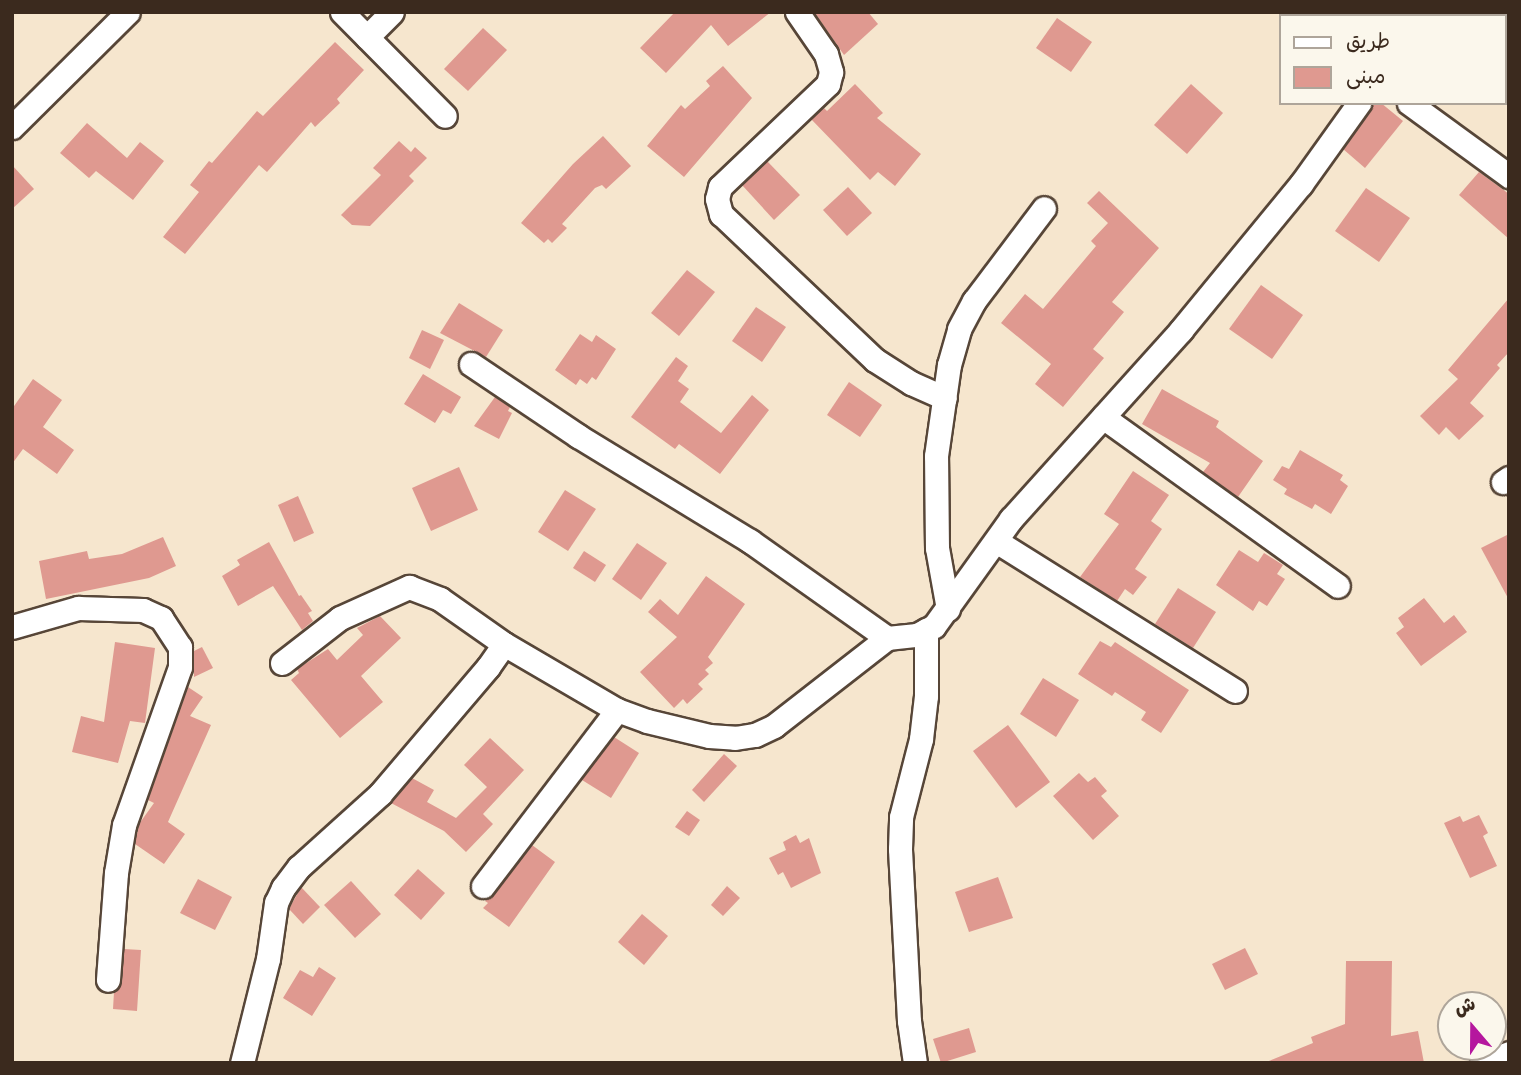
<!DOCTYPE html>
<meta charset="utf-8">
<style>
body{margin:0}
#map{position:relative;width:1521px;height:1075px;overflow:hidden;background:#f6e6ce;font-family:"Indie Flower","Playpen Sans Arabic",sans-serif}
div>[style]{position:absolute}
.building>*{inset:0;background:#df9990}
.roads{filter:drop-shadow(2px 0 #574638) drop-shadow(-2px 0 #574638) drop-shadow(0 2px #574638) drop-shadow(0 -2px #574638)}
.minor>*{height:23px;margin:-11.5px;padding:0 11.5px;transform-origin:11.5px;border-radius:11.5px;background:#fff}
span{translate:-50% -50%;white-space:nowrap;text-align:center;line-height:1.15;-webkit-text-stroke:5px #fbf7ec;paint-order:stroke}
.frame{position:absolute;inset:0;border:14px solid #3b2a1e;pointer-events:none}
.legend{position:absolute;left:1279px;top:14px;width:228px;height:91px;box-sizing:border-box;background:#fbf7ec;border:2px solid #aea59a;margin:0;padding:9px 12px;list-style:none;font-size:21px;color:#3b2a1e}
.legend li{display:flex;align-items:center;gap:14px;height:35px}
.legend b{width:35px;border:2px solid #aea59a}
.north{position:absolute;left:1437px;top:991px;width:70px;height:70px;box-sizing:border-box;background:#fbf7ec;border:2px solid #aea59a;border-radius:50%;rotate:340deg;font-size:19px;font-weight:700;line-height:28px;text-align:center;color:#3b2a1e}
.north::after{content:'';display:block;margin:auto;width:24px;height:32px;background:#b5179e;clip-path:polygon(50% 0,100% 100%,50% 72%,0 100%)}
</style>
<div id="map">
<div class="building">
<div style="clip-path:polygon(675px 12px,771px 12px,728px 46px,711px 25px,666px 73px,640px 48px)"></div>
<div style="clip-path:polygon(814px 12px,868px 12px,878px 24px,844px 55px)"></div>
<div style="clip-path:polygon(1057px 18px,1092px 42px,1071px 72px,1036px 48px)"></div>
<div style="clip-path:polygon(483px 28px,507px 50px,468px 91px,444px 69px)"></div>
<div style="clip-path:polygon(335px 42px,364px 70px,337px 99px,340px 103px,315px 127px,311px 122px,267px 172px,259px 165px,185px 254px,163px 237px,199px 192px,190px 185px,209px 161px,212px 163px,257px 111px,263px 116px)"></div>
<div style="clip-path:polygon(723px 66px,752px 98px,684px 177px,647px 146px,681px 105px,685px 109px,710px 86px,706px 81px)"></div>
<div style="clip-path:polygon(855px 84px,883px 113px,877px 118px,921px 154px,895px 186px,878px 172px,870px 180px,811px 119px,824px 108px,827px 111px)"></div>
<div style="clip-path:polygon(1191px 84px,1223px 113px,1187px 154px,1154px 125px)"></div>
<div style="clip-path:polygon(1373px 103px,1381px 103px,1403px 121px,1365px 168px,1343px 149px)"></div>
<div style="clip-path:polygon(87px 123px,127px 158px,140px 142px,164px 161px,133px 200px,96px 171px,89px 178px,60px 153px)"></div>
<div style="clip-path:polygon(603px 136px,631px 166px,606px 189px,602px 185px,595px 188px,562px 224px,567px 228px,552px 243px,548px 239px,544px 243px,521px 223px,573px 164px)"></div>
<div style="clip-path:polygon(399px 141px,411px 152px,415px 147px,427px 158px,409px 176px,414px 181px,370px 226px,352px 225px,341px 215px,381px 175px,373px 168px)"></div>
<div style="clip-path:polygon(767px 161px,800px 195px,774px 220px,742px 185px)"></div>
<div style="clip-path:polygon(12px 165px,34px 189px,12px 209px)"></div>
<div style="clip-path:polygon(1479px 172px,1509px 194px,1509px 239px,1459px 195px)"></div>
<div style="clip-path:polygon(848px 187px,872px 213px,847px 236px,823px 210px)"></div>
<div style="clip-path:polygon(1366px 188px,1410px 218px,1379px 262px,1335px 231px)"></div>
<div style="clip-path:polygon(1099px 191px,1159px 248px,1112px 302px,1124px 312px,1093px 349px,1104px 358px,1063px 407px,1035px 384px,1051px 364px,1001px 323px,1025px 294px,1043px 309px,1096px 246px,1091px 241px,1108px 223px,1087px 203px)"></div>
<div style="clip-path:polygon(687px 270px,715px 292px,679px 336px,651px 313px)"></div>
<div style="clip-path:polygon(1261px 285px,1303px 315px,1272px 359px,1229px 329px)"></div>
<div style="clip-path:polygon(1509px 298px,1509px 352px,1497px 365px,1500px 368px,1470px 403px,1484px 416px,1459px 440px,1446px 427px,1439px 435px,1420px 416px,1458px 379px,1448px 370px)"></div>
<div style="clip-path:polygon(459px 303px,503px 330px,486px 357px,440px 333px)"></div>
<div style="clip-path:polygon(756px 307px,786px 327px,762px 362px,732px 341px)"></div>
<div style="clip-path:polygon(422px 330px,444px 340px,430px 369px,409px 358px)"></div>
<div style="clip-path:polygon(580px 334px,592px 342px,596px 335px,616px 349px,596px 380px,592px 377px,587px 384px,580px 379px,576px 385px,555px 370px)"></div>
<div style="clip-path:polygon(676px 357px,688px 366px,678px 381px,689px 389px,680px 402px,721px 433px,752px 395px,769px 410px,720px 474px,679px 444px,675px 449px,631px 417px)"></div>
<div style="clip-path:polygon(423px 374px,461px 397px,451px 414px,443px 410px,435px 423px,404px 404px)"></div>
<div style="clip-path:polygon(33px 379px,62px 400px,43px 427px,74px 450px,57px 474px,23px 449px,12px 464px,12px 409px)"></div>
<div style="clip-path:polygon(849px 382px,882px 405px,860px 437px,827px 415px)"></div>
<div style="clip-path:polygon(1162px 389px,1219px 421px,1216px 427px,1263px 461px,1238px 497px,1203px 472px,1210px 463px,1142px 424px)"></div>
<div style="clip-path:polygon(495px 397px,510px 407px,508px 411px,512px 413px,499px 439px,474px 426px)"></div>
<div style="clip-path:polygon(1300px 450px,1343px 475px,1340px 480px,1348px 486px,1331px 514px,1315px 504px,1312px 509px,1284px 494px,1287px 489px,1273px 480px,1282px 466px,1289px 469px)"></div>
<div style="clip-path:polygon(459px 467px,478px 510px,431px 531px,412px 488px)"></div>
<div style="clip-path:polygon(1133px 471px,1169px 495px,1151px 521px,1162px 529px,1135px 569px,1147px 577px,1133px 595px,1125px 589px,1117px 601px,1080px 577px,1119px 524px,1104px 514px)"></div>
<div style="clip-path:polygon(565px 490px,596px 509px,568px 551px,538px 532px)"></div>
<div style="clip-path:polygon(298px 496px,314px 533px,294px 542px,278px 505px)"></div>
<div style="clip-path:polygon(1509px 534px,1509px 600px,1481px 548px)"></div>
<div style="clip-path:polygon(163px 537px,176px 566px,149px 578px,46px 599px,39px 561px,87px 551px,89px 559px,122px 554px)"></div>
<div style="clip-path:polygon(269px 542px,299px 596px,301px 595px,312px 611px,308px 613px,313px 621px,302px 630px,273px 586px,238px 606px,222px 576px,240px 565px,237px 560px)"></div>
<div style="clip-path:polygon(637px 543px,667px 563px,641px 600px,612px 579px)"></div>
<div style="clip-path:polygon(1239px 550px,1258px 562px,1264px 553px,1283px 565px,1277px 574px,1285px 579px,1267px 606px,1259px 601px,1253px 611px,1216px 585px)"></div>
<div style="clip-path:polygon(584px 551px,606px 565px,595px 582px,573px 568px)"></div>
<div style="clip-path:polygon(706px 576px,745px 604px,708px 657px,713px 663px,705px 670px,709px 674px,698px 684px,703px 689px,687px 704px,683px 699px,674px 708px,640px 672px,677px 637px,648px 612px,660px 599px,678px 615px)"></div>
<div style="clip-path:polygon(1178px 588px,1216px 612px,1193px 648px,1155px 624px)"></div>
<div style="clip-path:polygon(1424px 598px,1444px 623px,1454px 615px,1467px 632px,1421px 666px,1396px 633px,1404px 627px,1398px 618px)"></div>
<div style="clip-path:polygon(380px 616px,401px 638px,361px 676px,383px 702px,340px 738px,291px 680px,299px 673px,297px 669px,328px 649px,337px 660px,363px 635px,357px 628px)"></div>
<div style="clip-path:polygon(1100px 641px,1111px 647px,1115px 642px,1189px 690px,1161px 733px,1141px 720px,1146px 712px,1115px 692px,1112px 696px,1078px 674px)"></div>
<div style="clip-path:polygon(115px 642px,155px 648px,145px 723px,130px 721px,118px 763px,72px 752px,81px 716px,104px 722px)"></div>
<div style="clip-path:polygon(202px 647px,213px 668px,194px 677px,194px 651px)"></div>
<div style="clip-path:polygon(1043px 678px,1079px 700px,1056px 737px,1020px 714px)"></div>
<div style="clip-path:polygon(188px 687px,203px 697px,190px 716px,211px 725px,168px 822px,185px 834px,164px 864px,135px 844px,139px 824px,154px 803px,148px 800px)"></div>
<div style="clip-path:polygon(1008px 725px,1050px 782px,1016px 808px,973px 751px)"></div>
<div style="clip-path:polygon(614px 737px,639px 753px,611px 798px,582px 780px)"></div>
<div style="clip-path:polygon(490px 738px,524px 770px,483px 814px,493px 824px,466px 852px,444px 831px,391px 803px,412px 778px,434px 790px,427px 802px,456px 818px,487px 787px,464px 765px)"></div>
<div style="clip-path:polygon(724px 754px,737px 766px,704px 802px,692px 790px)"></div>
<div style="clip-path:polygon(1079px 773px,1088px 782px,1095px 777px,1107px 791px,1101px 796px,1119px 816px,1093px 840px,1053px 796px)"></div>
<div style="clip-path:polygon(687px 811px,700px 820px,689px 836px,675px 827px)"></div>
<div style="clip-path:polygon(1479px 815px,1488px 833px,1483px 836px,1497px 866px,1470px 878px,1444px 823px,1460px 816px,1463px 822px)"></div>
<div style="clip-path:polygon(796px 835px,800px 843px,809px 838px,821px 873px,791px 888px,783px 872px,778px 875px,769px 858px,786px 850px,783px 842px)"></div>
<div style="clip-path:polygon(532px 845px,555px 862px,509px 927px,483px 908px,488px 903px,485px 901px,494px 894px)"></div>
<div style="clip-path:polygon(418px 869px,445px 893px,421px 920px,394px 895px)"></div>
<div style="clip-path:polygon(998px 877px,1013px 918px,969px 932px,955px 892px)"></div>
<div style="clip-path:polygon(198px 879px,232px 897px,215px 930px,180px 913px)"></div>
<div style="clip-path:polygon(351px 881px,381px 914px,355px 938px,324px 905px)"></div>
<div style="clip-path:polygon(727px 886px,740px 898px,723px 916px,711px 905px)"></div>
<div style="clip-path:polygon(301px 887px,320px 907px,303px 924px,289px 909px)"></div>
<div style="clip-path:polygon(642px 914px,668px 936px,644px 965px,618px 942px)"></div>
<div style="clip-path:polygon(1245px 948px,1258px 974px,1225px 990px,1212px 964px)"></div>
<div style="clip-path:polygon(124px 949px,141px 950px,137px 1011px,113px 1009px,114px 992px,122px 981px)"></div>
<div style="clip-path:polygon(1346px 961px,1392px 961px,1391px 1036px,1418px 1031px,1424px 1063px,1264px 1063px,1313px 1043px,1311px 1037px,1345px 1024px)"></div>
<div style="clip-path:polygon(319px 967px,336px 978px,312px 1016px,283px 998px,300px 970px,313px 977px)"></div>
<div style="clip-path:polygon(969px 1028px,976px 1052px,941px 1063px,933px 1039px)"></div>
</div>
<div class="roads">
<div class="minor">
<div style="left:342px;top:12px;width:146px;rotate:45.3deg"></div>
<div style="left:797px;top:12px;width:51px;rotate:55.4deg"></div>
<div style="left:826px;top:54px;width:19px;rotate:74deg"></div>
<div style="left:831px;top:72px;width:12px;rotate:104deg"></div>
<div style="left:828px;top:84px;width:149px;rotate:136.4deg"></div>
<div style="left:720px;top:187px;width:12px;rotate:104deg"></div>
<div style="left:717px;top:199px;width:16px;rotate:75deg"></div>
<div style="left:721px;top:214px;width:212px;rotate:43.5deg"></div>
<div style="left:875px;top:360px;width:43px;rotate:32.6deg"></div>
<div style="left:911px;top:383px;width:37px;rotate:24deg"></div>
<div style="left:1420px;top:16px;width:4px;rotate:-63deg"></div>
<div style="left:367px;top:37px;width:35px;rotate:-45deg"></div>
<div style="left:1409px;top:103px;width:124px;rotate:36.1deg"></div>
<div style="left:12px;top:127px;width:163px;rotate:-44.8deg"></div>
<div style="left:471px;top:364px;width:129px;rotate:33.9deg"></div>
<div style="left:578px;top:436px;width:202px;rotate:31.4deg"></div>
<div style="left:750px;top:541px;width:168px;rotate:35.3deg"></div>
<div style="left:1103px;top:417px;width:289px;rotate:35.7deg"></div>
<div style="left:1503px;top:482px;width:7px;rotate:-34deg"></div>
<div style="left:996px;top:541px;width:282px;rotate:32.1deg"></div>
<div style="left:948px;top:609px;width:62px;rotate:-100.2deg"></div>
<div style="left:937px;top:548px;width:92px;rotate:-90.6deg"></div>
<div style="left:936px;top:456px;width:92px;rotate:-81.9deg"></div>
<div style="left:949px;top:365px;width:37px;rotate:-74deg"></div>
<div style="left:959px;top:329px;width:32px;rotate:-62deg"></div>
<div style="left:974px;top:301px;width:116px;rotate:-53deg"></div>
<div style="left:12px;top:627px;width:69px;rotate:-16.1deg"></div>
<div style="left:78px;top:608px;width:65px;rotate:1.8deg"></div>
<div style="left:143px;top:610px;width:20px;rotate:24deg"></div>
<div style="left:161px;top:618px;width:35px;rotate:57deg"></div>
<div style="left:180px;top:647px;width:20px;rotate:90deg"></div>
<div style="left:180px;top:667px;width:168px;rotate:109.5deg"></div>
<div style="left:124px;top:825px;width:49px;rotate:99.5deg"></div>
<div style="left:116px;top:873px;width:107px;rotate:94.3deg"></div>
<div style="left:282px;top:663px;width:73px;rotate:-37.8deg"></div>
<div style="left:340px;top:618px;width:76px;rotate:-24.2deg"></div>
<div style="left:409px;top:587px;width:33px;rotate:21deg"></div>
<div style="left:440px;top:599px;width:78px;rotate:35.1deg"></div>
<div style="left:483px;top:886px;width:221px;rotate:-52.7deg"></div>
<div style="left:242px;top:1063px;width:107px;rotate:-76deg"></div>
<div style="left:268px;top:959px;width:57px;rotate:-81.9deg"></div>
<div style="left:276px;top:903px;width:17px;rotate:-65deg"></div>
<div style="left:283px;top:888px;width:26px;rotate:-53deg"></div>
<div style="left:299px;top:867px;width:109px;rotate:-42deg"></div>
<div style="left:380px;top:794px;width:167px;rotate:-49.6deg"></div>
<div style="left:488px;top:667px;width:28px;rotate:-55deg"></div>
<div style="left:504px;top:644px;width:131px;rotate:30.3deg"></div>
<div style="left:617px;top:710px;width:32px;rotate:20deg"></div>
<div style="left:647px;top:721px;width:64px;rotate:13.6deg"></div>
<div style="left:709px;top:736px;width:26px;rotate:4deg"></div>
<div style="left:735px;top:738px;width:20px;rotate:-9deg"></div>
<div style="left:755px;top:735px;width:21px;rotate:-25deg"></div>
<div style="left:774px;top:726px;width:143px;rotate:-37.9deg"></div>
<div style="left:887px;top:638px;width:30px;rotate:-6deg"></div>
<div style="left:917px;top:635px;width:19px;rotate:-28deg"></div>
<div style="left:934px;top:626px;width:132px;rotate:-54.3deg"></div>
<div style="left:1011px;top:519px;width:254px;rotate:-48deg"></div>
<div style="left:1181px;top:330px;width:189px;rotate:-50.6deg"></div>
<div style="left:1301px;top:184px;width:100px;rotate:-54.4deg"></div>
<div style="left:915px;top:1063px;width:42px;rotate:-98.1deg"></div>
<div style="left:909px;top:1021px;width:172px;rotate:-93deg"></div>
<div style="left:900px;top:849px;width:32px;rotate:-88deg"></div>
<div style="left:901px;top:817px;width:81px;rotate:-75.6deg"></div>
<div style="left:921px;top:739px;width:43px;rotate:-83.4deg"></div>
<div style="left:926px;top:696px;width:66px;rotate:-90deg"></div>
<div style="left:1482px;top:1063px;width:29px;rotate:-20deg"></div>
</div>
</div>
<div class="frame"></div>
<ul class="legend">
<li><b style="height:9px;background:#fff"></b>طريق</li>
<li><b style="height:19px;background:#df9990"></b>مبنى</li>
</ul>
<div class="north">ش</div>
</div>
